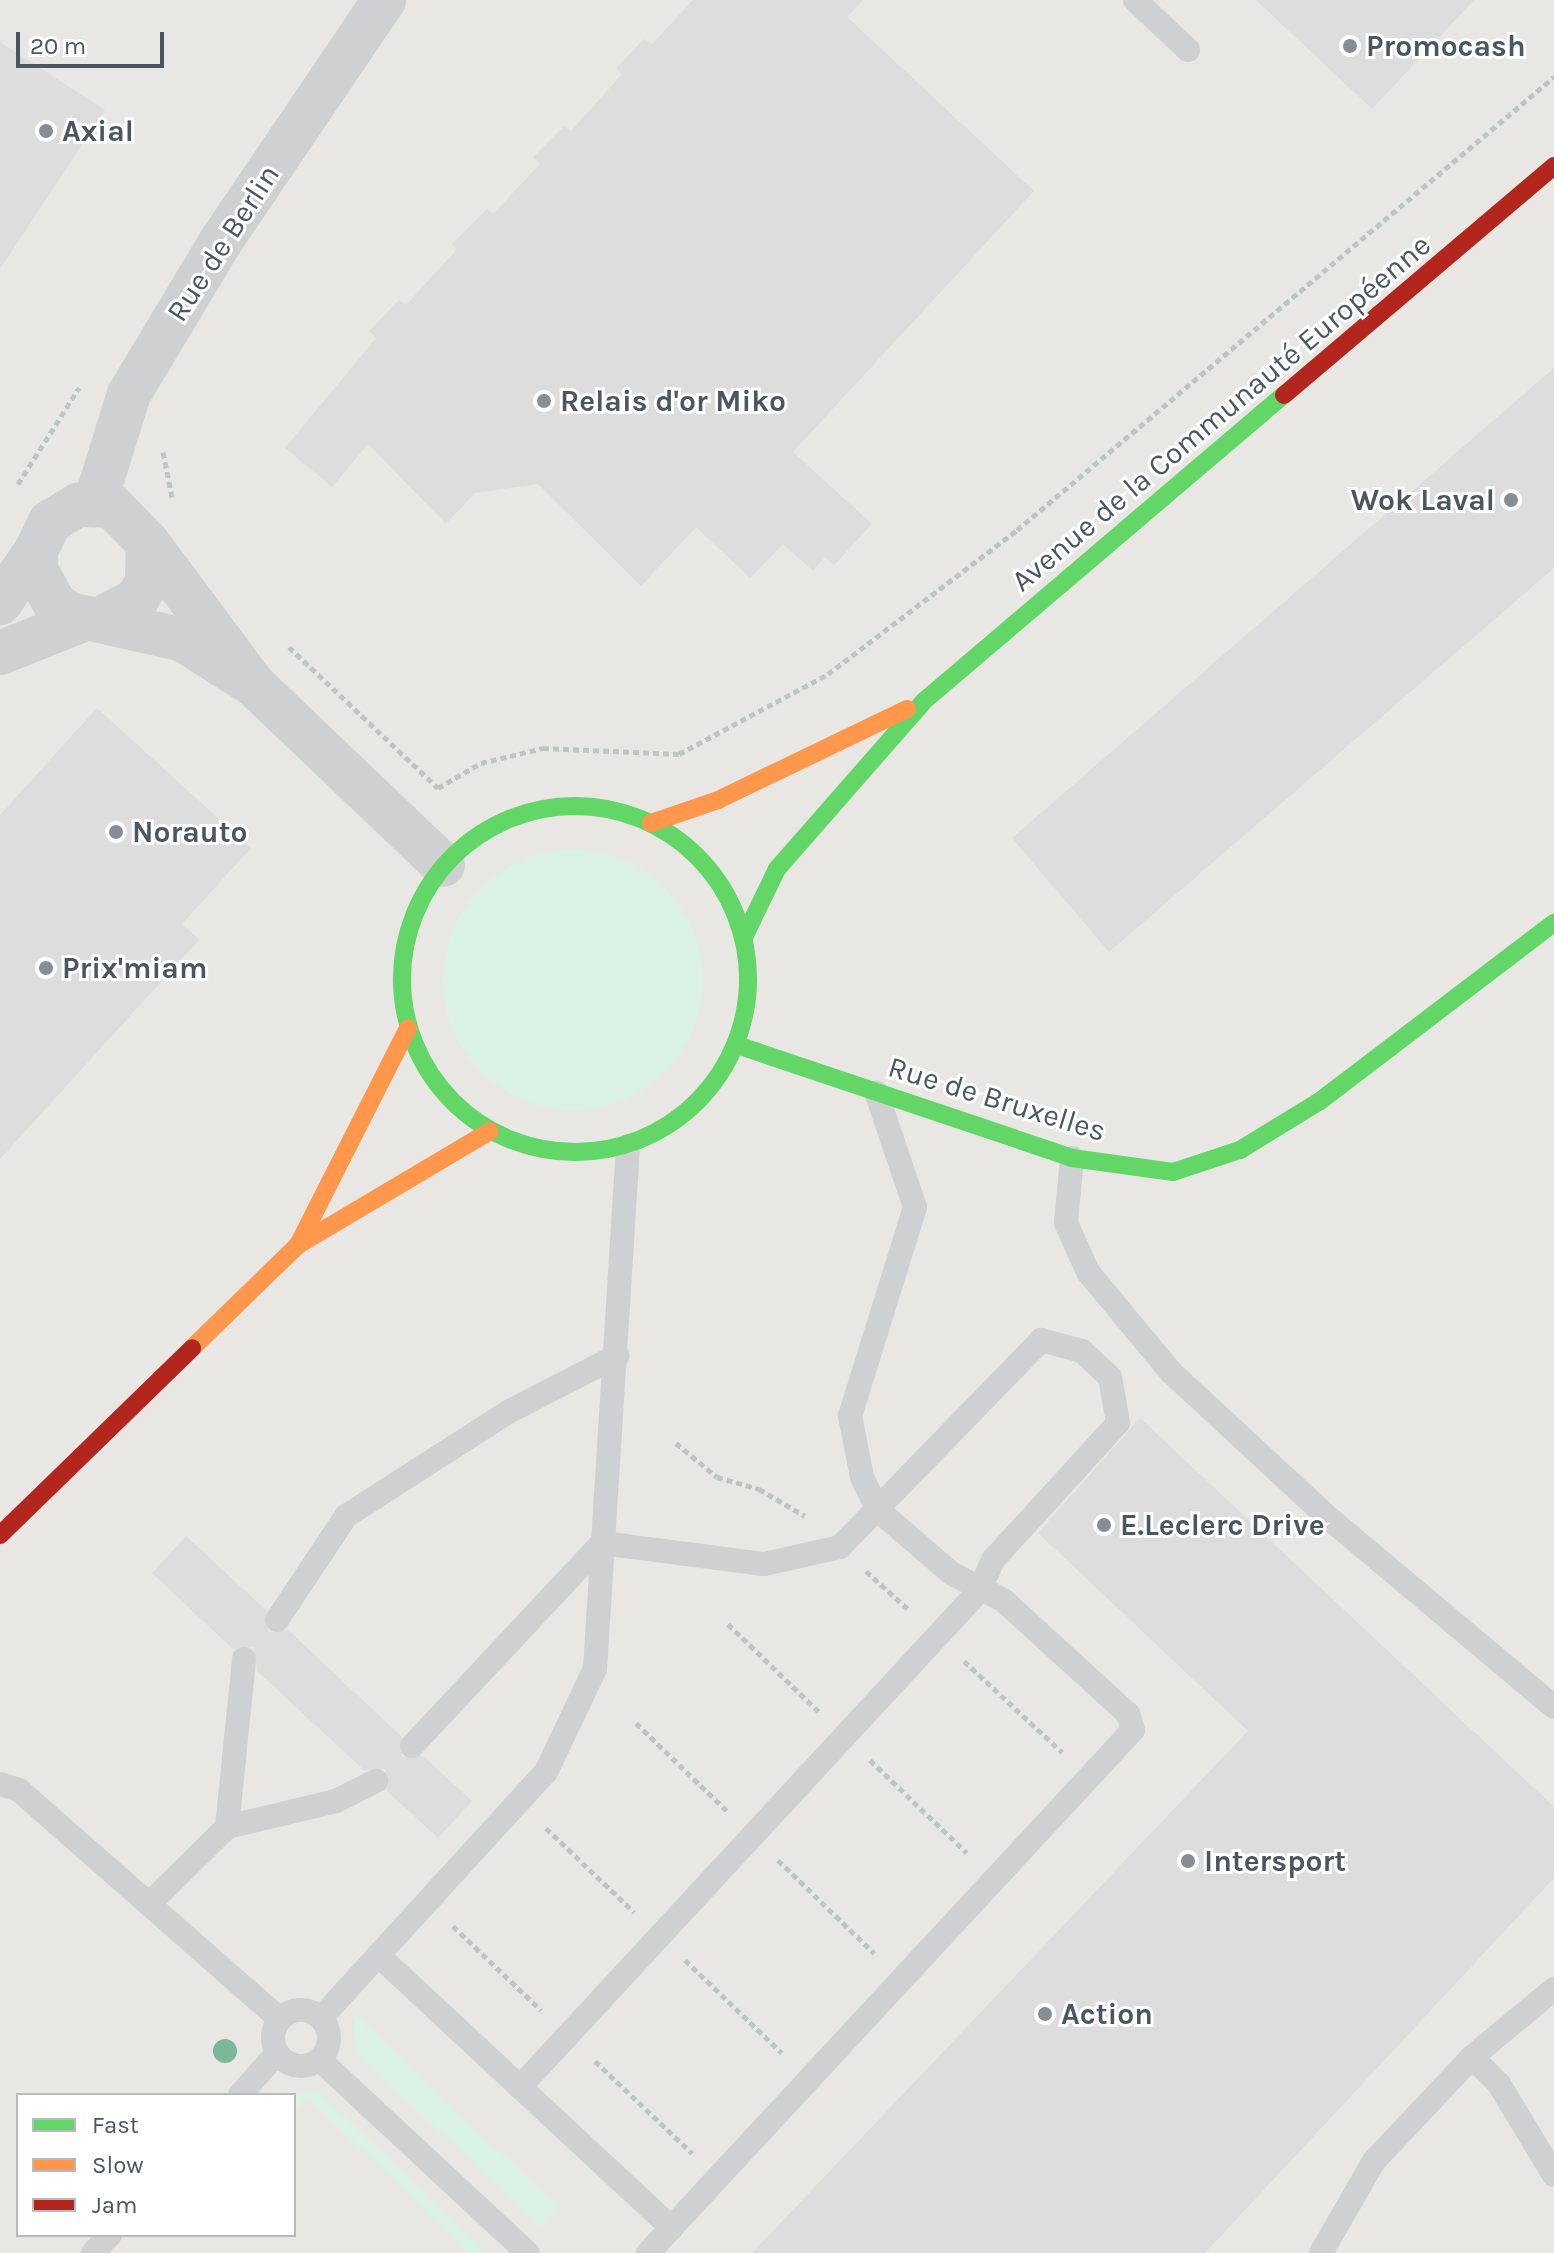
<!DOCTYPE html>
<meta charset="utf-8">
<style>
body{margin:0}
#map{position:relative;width:1554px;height:2253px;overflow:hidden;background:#f4f4f4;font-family:Karla,sans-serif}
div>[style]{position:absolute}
.commercial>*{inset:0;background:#e8e7e3}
.green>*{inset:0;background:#d9f2e3}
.round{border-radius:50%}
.building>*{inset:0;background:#ddddde}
.path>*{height:5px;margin-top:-2.5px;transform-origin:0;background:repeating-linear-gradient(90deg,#bcc7c4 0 6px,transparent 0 10px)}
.lane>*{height:24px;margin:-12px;padding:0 12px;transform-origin:12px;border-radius:12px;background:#ced0d2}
.lane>.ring{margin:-12px;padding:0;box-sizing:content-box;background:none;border:24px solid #ced0d2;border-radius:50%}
.street>*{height:44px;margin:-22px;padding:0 22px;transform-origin:22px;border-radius:22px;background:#ced0d2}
.fast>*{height:18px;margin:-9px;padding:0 9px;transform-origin:9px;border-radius:9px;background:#63d668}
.fast>.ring{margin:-9px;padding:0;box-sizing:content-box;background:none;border:18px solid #63d668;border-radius:50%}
.slow>*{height:18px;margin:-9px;padding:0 9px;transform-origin:9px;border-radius:9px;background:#ff974d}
.jam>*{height:18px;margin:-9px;padding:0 9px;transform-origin:9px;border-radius:9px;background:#b3261e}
.trees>*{width:24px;height:24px;margin:-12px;border-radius:50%;background:#7ab899}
.dots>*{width:22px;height:22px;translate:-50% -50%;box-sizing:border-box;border:4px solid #fff;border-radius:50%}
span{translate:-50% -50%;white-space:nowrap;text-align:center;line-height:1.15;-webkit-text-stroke:6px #fff;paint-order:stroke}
.poi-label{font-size:30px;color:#4a5661;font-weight:700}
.left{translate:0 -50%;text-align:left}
.right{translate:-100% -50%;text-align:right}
.street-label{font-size:30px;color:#4a5661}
.legend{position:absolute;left:16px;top:2093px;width:280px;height:144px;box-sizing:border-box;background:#fff;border:2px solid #b7bbc0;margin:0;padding:10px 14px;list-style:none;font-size:24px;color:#4a5661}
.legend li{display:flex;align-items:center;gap:16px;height:40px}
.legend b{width:40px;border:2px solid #b7bbc0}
.scale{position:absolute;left:16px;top:32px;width:148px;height:36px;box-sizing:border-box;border:4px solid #4a5661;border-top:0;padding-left:10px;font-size:24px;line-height:28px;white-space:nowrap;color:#4a5661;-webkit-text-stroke:6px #fff;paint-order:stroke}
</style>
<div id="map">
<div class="commercial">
<div style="clip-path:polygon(evenodd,0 0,1554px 0,1554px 2253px,0 2253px,0 0,18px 2095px,294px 2095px,294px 2235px,18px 2235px,18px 2095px)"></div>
</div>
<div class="green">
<div class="round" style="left:443px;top:850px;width:260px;height:260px"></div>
<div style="clip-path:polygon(353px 2013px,559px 2208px,541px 2227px,356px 2053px)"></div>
<div style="clip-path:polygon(319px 2092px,486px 2253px,469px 2253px,307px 2097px,294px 2111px,294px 2095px,280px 2095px)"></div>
</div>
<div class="building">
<div style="clip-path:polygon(693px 0,863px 0,847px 17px,1034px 191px,793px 452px,872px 524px,834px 565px,825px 557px,813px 571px,783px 544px,750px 578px,696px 527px,641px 586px,538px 484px,475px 493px,446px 524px,368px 444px,332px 487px,285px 448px,376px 338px,369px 331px,399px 300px,406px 305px,457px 249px,452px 244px,487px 209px,493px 214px,540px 164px,533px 157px,564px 126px,571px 131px,622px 74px,616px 68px,644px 39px,652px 44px)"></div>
<div style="clip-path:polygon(1256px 0,1474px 0,1372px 109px)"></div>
<div style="clip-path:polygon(0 42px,105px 110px,0 269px)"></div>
<div style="clip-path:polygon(1554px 368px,1554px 568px,1109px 952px,1012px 838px)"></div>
<div style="clip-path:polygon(97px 708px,251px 848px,182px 924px,199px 940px,0 1159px,0 815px)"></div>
<div style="clip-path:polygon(1140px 1418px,1554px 1807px,1554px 1878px,1205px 2253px,752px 2253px,1248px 1731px,1038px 1533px)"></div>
<div style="clip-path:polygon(186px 1536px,266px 1610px,268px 1632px,288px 1630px,401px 1736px,402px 1757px,423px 1756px,472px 1801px,438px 1838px,387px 1791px,385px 1769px,364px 1770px,258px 1672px,253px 1647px,233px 1649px,152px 1573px)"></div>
</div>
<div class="path">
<div style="left:163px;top:452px;width:46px;rotate:78.7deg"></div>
<div style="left:18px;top:484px;width:114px;rotate:-57.6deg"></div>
<div style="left:289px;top:647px;width:205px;rotate:43.4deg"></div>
<div style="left:438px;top:788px;width:50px;rotate:-30.2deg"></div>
<div style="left:481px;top:763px;width:64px;rotate:-13.6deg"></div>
<div style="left:543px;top:748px;width:136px;rotate:2.5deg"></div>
<div style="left:679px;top:754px;width:169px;rotate:-28.2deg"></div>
<div style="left:828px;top:674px;width:238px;rotate:-37.3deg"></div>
<div style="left:1017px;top:530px;width:703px;rotate:-40.15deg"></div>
<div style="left:676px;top:1443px;width:53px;rotate:39.7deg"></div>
<div style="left:717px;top:1477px;width:44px;rotate:15.9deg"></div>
<div style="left:759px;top:1489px;width:53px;rotate:30.4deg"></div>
<div style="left:866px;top:1571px;width:58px;rotate:42.2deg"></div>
<div style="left:728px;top:1624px;width:127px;rotate:44deg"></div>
<div style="left:964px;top:1661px;width:134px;rotate:42.9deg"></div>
<div style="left:636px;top:1723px;width:127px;rotate:44deg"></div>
<div style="left:870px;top:1760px;width:134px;rotate:43.8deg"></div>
<div style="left:546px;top:1828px;width:122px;rotate:43.7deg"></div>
<div style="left:778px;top:1860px;width:134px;rotate:44.1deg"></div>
<div style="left:453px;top:1926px;width:122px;rotate:43.7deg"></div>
<div style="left:685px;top:1960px;width:134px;rotate:43.8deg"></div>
<div style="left:595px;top:2061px;width:134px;rotate:43.5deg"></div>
</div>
<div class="lane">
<div style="left:1135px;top:0;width:73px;rotate:43.3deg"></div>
<div style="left:1072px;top:1158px;width:65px;rotate:95.3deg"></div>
<div style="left:1066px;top:1223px;width:54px;rotate:65.8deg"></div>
<div style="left:1088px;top:1272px;width:131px;rotate:50.3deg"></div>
<div style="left:1172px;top:1373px;width:207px;rotate:42.8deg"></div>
<div style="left:1324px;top:1514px;width:300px;rotate:40deg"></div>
<div style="left:277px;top:1620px;width:125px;rotate:-56.4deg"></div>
<div style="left:346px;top:1516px;width:193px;rotate:-32.7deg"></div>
<div style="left:508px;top:1412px;width:123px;rotate:-27.2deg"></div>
<div style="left:412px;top:1746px;width:278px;rotate:-46.9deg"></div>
<div style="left:602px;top:1543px;width:163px;rotate:7.4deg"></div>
<div style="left:764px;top:1564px;width:78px;rotate:-12.6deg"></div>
<div style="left:840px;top:1547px;width:289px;rotate:-45.8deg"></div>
<div style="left:1041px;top:1340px;width:42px;rotate:15deg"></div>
<div style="left:1082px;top:1351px;width:38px;rotate:43deg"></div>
<div style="left:1110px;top:1377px;width:47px;rotate:80.1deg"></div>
<div style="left:1118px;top:1423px;width:185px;rotate:132.4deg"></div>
<div style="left:993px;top:1560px;width:34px;rotate:114deg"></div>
<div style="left:979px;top:1591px;width:676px;rotate:132.78deg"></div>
<div style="left:0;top:1784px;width:20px;rotate:18deg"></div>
<div style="left:19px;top:1790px;width:347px;rotate:41.3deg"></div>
<div style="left:227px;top:1827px;width:112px;rotate:-13.4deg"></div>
<div style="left:336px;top:1801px;width:45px;rotate:-26.6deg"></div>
<div style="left:150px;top:1903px;width:108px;rotate:-44.6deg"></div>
<div style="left:227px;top:1827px;width:169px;rotate:-84.2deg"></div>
<div style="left:378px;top:1955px;width:401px;rotate:42.9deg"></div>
<div class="ring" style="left:273px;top:2010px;width:32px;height:32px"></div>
<div style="left:321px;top:2018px;width:333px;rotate:-47.6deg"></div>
<div style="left:546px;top:1772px;width:114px;rotate:-64.6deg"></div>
<div style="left:595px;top:1669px;width:524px;rotate:-86.39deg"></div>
<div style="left:1472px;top:2057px;width:38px;rotate:45deg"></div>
<div style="left:1499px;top:2084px;width:106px;rotate:58.9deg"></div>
<div style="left:320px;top:2060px;width:284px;rotate:42.9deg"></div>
<div style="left:240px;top:2095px;width:56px;rotate:-48.6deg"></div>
<div style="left:93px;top:2253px;width:25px;rotate:-47deg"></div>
<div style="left:648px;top:2253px;width:713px;rotate:-47.16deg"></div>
<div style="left:1133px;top:1730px;width:17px;rotate:-107deg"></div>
<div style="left:1128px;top:1714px;width:169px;rotate:-137.6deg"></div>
<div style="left:1003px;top:1600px;width:59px;rotate:-152.6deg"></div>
<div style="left:951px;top:1573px;width:96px;rotate:-139.2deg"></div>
<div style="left:878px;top:1510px;width:37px;rotate:-116deg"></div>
<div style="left:862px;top:1477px;width:62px;rotate:-101.1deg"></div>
<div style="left:850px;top:1416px;width:219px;rotate:-72.7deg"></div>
<div style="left:915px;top:1207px;width:121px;rotate:-108.7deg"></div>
<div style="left:1321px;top:2253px;width:106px;rotate:-60.1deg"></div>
<div style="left:1374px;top:2161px;width:143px;rotate:-46.7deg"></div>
<div style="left:1472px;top:2057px;width:107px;rotate:-39.7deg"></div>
</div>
<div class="street">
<div style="left:95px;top:503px;width:114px;rotate:-72.7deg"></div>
<div style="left:129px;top:394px;width:179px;rotate:-59deg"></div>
<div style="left:221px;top:241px;width:291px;rotate:-55.9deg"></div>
<div style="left:148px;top:543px;width:177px;rotate:53.3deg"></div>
<div style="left:254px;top:685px;width:261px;rotate:43.6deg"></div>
<div style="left:0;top:603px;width:63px;rotate:-55.3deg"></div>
<div style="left:102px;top:618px;width:40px;rotate:-28deg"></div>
<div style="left:137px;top:599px;width:20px;rotate:-60deg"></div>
<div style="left:147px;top:582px;width:39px;rotate:-89deg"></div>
<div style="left:148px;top:543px;width:52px;rotate:-134.2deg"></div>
<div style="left:112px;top:506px;width:34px;rotate:-178deg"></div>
<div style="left:78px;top:505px;width:33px;rotate:149deg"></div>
<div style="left:50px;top:522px;width:32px;rotate:116deg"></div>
<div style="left:36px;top:551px;width:19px;rotate:90deg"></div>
<div style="left:36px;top:570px;width:38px;rotate:61deg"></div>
<div style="left:54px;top:603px;width:19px;rotate:36deg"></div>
<div style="left:69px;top:614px;width:117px;rotate:12.8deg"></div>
<div style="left:183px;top:640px;width:84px;rotate:32.4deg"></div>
<div style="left:0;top:653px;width:95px;rotate:-21.7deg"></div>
</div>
<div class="fast">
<div class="ring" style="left:402px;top:806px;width:328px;height:328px"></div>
<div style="left:744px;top:937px;width:76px;rotate:-64.1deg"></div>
<div style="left:777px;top:869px;width:223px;rotate:-48.8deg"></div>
<div style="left:924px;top:701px;width:472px;rotate:-40.4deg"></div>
<div style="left:737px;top:1045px;width:354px;rotate:18.6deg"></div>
<div style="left:1072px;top:1158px;width:102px;rotate:7.9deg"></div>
<div style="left:1173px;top:1172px;width:71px;rotate:-18.2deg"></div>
<div style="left:1240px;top:1150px;width:94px;rotate:-31.5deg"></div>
<div style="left:1320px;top:1101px;width:294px;rotate:-37.3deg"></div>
</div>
<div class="slow">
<div style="left:651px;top:823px;width:71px;rotate:-18.9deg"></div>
<div style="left:718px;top:800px;width:210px;rotate:-25.7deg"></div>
<div style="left:298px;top:1245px;width:243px;rotate:-63.1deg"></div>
<div style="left:192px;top:1348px;width:148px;rotate:-44.2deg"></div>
<div style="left:298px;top:1245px;width:223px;rotate:-30.7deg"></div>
</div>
<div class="jam">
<div style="left:1284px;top:395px;width:354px;rotate:-40.3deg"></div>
<div style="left:0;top:1535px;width:268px;rotate:-44.2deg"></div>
</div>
<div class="trees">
<div style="left:225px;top:2051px"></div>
</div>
<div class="dots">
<div style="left:1350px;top:46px;background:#868d94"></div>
<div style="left:46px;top:131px;background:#868d94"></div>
<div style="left:544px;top:401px;background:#868d94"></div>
<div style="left:1511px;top:500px;background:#868d94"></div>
<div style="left:116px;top:832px;background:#868d94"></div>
<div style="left:46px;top:968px;background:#868d94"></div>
<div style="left:1104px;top:1525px;background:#868d94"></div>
<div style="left:1188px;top:1861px;background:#868d94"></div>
<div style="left:1045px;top:2014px;background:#868d94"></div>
</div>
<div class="poi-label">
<span class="left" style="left:1366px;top:46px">Promocash</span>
<span class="left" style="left:62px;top:131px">Axial</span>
<span class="left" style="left:560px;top:401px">Relais d'or Miko</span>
<span class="right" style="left:1495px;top:500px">Wok Laval</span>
<span class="left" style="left:132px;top:832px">Norauto</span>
<span class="left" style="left:62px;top:968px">Prix'miam</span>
<span class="left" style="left:1120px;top:1525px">E.Leclerc Drive</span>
<span class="left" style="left:1204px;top:1861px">Intersport</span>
<span class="left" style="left:1061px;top:2014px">Action</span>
</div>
<div class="street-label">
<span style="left:223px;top:243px;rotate:-57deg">Rue de Berlin</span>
<span style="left:1221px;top:413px;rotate:-40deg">Avenue de la Communauté Européenne</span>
<span style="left:997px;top:1099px;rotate:17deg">Rue de Bruxelles</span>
</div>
<ul class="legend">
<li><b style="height:10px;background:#63d668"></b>Fast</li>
<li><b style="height:10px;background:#ff974d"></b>Slow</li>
<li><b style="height:10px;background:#b3261e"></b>Jam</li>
</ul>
<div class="scale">20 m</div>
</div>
